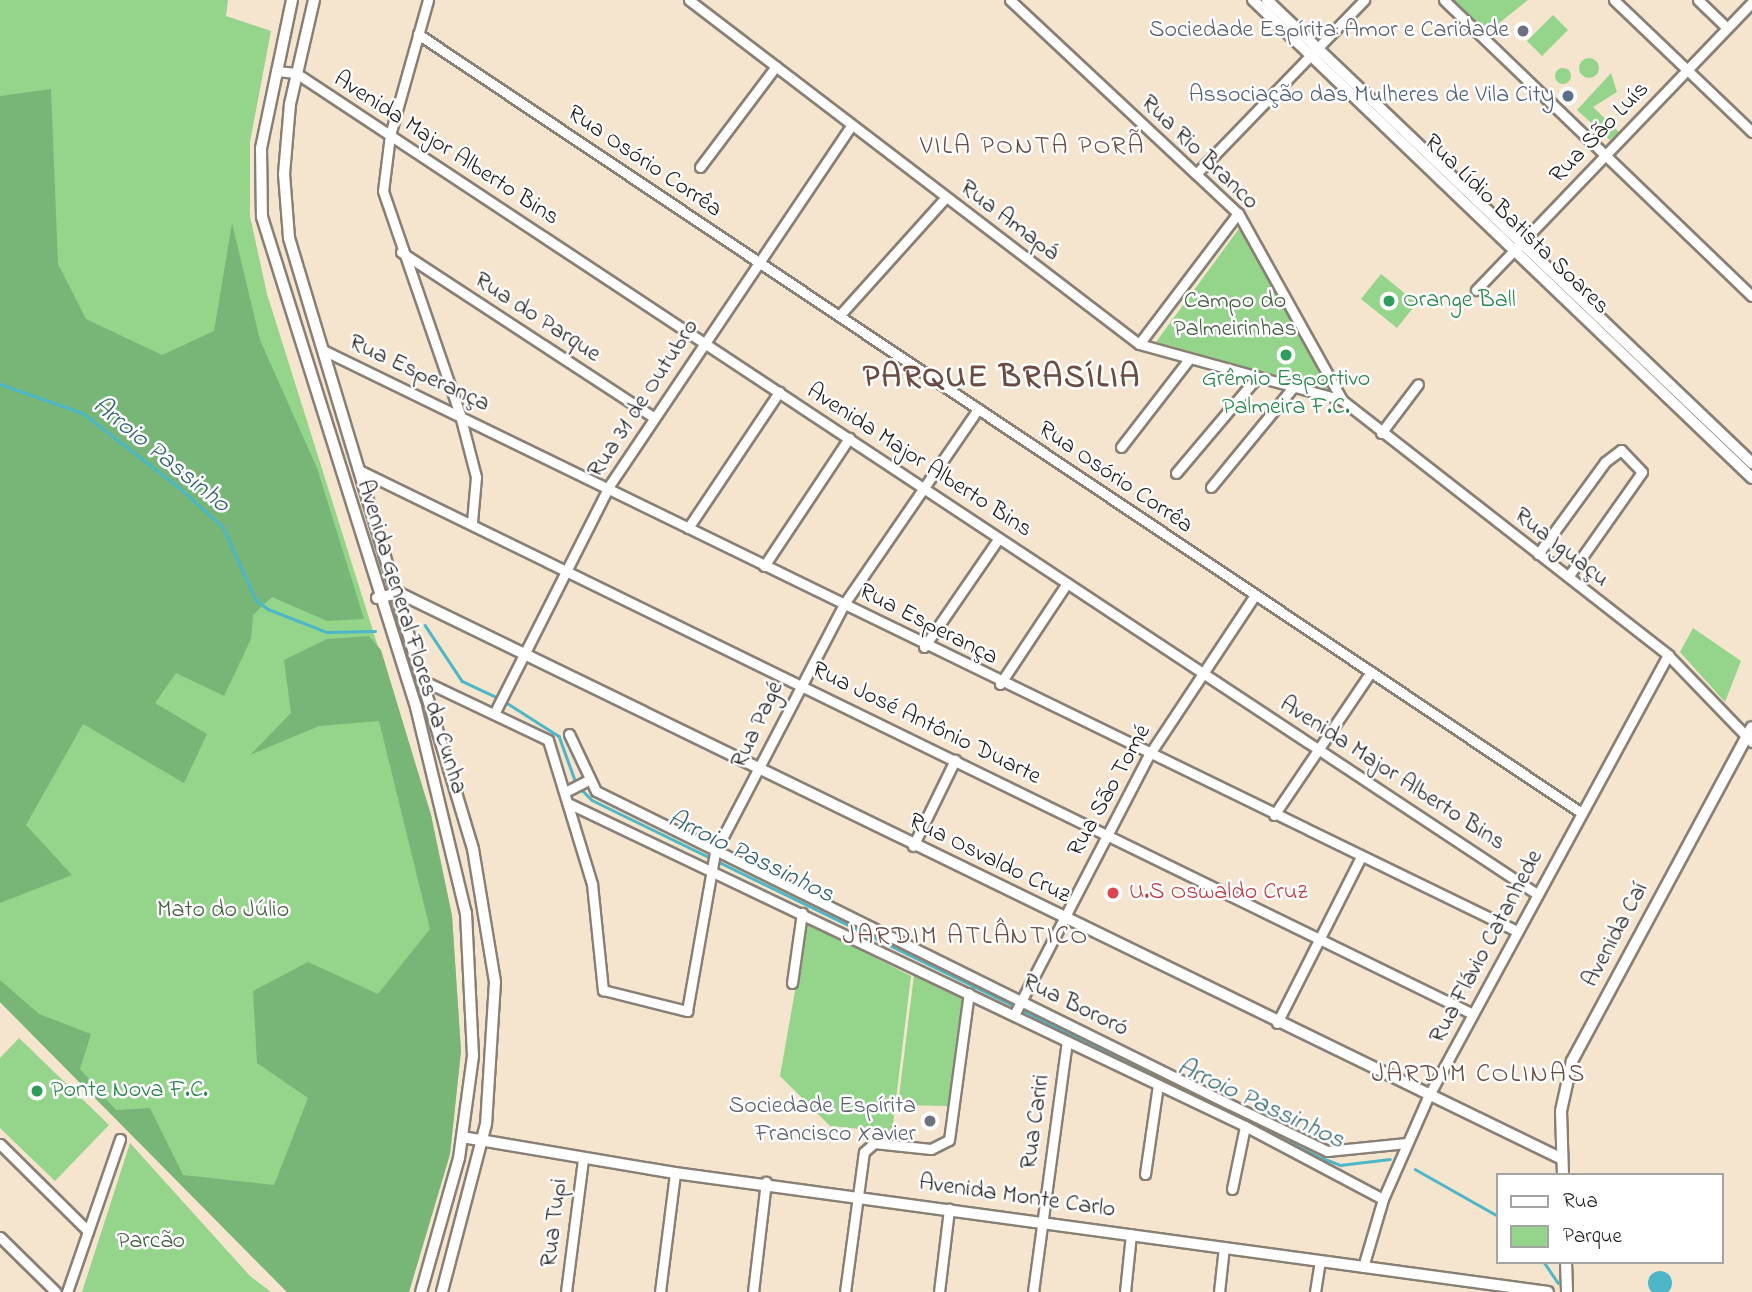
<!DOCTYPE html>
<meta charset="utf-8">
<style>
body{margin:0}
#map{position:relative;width:1752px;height:1292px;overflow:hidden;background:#f5e4ce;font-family:"Indie Flower",sans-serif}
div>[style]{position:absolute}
.green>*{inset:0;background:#95d48b}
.round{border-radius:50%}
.forest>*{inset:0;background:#78b677}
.water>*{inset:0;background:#4bb7c8}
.stream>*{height:2.5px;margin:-1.25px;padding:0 1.25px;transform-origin:1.25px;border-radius:1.25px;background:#4bb7c8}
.roads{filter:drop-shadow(2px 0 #888075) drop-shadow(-2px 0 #888075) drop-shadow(0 2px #888075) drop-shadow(0 -2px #888075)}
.minor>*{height:9px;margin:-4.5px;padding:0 4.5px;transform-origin:4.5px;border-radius:4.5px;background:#fff}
.major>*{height:10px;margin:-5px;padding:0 5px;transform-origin:5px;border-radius:5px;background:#fff}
.dots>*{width:19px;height:19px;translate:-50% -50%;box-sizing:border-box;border:4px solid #fff;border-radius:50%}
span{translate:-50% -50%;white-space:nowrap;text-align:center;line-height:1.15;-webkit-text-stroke:5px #fff;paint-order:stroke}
.worship-label{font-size:24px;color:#5b616d}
.right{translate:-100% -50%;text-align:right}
.service-label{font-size:24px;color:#4e5e75}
.street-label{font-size:24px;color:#1c1c1c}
.leisure-label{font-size:24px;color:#27864d}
.left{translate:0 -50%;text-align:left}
.park-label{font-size:24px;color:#465c43}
.health-label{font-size:24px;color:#be3a42}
.neighbourhood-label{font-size:26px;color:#6a4c43;letter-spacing:2px}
.water-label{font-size:26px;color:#316269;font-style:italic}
.district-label{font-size:32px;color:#6a4c43;font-weight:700;letter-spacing:2px}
.legend{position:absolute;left:1496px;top:1173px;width:228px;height:91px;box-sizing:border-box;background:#fff;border:2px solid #a4a4a4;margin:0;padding:9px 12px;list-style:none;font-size:21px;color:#1c1c1c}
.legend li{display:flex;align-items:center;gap:14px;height:35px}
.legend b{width:35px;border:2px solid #a4a4a4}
</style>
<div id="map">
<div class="green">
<div style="clip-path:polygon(0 0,228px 0,226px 16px,271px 31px,250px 142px,250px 216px,267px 294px,431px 815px,452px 916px,461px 1051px,450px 1154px,409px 1292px,287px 1292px,0 1002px)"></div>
<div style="clip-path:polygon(1444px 0,1528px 0,1483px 36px)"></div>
<div style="clip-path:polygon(1553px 15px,1568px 30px,1542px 56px,1527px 41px)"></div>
<div class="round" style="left:1579px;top:58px;width:20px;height:20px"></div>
<div class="round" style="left:1555px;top:68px;width:16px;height:16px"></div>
<div style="clip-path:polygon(1611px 73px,1617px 92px,1593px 107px,1619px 132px,1610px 140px,1577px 110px)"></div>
<div style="clip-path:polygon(1241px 226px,1328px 390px,1156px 342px)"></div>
<div style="clip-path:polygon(1381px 274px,1417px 303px,1397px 328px,1361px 299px)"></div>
<div style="clip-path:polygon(1693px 628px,1741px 661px,1725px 702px,1680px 652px)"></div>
<div style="clip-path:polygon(807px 923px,911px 976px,892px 1132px,830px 1126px,780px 1076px)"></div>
<div style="clip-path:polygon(914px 975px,965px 996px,949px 1106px,898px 1105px)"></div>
<div style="clip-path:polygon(19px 1038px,109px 1125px,55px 1181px,0 1128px,0 1058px)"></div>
<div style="clip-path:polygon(130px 1143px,250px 1276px,271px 1292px,82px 1292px)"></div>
</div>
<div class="forest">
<div style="clip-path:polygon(51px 89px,58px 264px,86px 319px,162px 355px,214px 331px,232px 223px,260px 340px,317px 468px,364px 619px,327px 621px,272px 597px,253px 615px,251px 639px,224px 696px,176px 673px,155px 703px,207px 734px,184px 783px,83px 724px,26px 825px,72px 875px,0 903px,0 96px)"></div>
<div style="clip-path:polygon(369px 636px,381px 650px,431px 815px,452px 916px,461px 1051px,450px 1154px,409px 1292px,287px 1292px,0 1002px,0 980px,39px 1014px,91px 1034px,80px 1069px,116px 1110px,150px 1108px,183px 1175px,274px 1185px,308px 1098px,257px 1063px,253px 991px,308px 962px,378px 994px,430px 929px,379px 721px,319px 726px,250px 755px,291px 713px,284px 660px,327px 639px)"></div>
</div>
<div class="water">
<div class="round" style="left:1648px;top:1271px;width:24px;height:24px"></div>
</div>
<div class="stream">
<div style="left:0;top:384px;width:88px;rotate:19.3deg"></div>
<div style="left:83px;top:413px;width:123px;rotate:37.7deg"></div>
<div style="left:180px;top:488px;width:58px;rotate:42.2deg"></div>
<div style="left:223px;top:527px;width:80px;rotate:65.7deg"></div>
<div style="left:256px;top:600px;width:15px;rotate:37deg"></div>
<div style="left:268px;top:609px;width:63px;rotate:21.3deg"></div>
<div style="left:327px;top:632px;width:48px;rotate:-1.2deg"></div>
<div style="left:425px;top:625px;width:67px;rotate:56.5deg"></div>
<div style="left:462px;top:681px;width:40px;rotate:25deg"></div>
<div style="left:504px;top:701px;width:65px;rotate:32.5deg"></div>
<div style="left:559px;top:736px;width:50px;rotate:70.1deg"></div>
<div style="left:580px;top:788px;width:17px;rotate:45deg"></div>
<div style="left:592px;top:800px;width:470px;rotate:26deg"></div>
<div style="left:1020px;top:1009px;width:331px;rotate:26.3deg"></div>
<div style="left:1317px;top:1156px;width:25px;rotate:21deg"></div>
<div style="left:1340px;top:1165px;width:50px;rotate:-6.8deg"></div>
<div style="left:1415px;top:1169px;width:95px;rotate:29.5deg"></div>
<div style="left:1544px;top:1262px;width:25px;rotate:56deg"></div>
</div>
<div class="roads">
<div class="minor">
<div style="left:428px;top:0;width:140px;rotate:105.7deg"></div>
<div style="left:390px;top:135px;width:56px;rotate:97.1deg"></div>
<div style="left:383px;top:191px;width:237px;rotate:71deg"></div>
<div style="left:460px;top:415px;width:64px;rotate:75.5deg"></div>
<div style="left:476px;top:477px;width:45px;rotate:95.1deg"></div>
<div style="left:689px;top:0;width:566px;rotate:37.4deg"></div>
<div style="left:1139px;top:344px;width:211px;rotate:15.4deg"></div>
<div style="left:1010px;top:0;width:312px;rotate:43.1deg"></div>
<div style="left:1238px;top:213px;width:214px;rotate:60.9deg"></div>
<div style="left:1342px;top:400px;width:414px;rotate:38deg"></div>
<div style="left:1668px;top:655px;width:121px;rotate:46deg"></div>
<div style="left:1444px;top:0;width:427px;rotate:43.9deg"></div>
<div style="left:1614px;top:0;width:191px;rotate:43.7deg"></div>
<div style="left:1698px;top:0;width:40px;rotate:44deg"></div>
<div style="left:418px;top:34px;width:1398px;rotate:33.8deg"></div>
<div style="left:276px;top:71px;width:20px;rotate:6deg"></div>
<div style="left:296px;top:73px;width:1488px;rotate:33.49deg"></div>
<div style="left:700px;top:167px;width:126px;rotate:-53deg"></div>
<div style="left:1196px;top:174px;width:242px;rotate:-46deg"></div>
<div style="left:401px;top:252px;width:300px;rotate:33.2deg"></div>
<div style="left:1476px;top:290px;width:399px;rotate:-46.2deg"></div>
<div style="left:839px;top:316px;width:160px;rotate:-48deg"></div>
<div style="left:1139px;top:344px;width:164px;rotate:-52.9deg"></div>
<div style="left:323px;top:350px;width:1328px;rotate:25.95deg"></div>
<div style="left:1381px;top:433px;width:61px;rotate:-52.9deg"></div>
<div style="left:1121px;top:447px;width:111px;rotate:-52.3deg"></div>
<div style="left:361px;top:471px;width:1237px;rotate:26.03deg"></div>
<div style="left:1176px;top:473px;width:126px;rotate:-49.8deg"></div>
<div style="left:1211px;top:487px;width:129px;rotate:-50.6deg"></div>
<div style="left:688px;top:528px;width:164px;rotate:-56.2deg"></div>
<div style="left:1538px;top:554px;width:114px;rotate:-53.9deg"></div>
<div style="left:1605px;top:462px;width:20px;rotate:-37deg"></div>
<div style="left:1621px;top:450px;width:30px;rotate:46deg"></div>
<div style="left:1642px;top:472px;width:128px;rotate:125.2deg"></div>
<div style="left:764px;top:566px;width:154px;rotate:-56.4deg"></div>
<div style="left:924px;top:647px;width:132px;rotate:-55.5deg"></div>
<div style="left:426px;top:682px;width:135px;rotate:25.4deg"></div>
<div style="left:548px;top:740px;width:151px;rotate:73deg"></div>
<div style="left:592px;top:884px;width:107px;rotate:84.1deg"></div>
<div style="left:603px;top:990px;width:87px;rotate:14deg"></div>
<div style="left:687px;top:1011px;width:161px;rotate:-80deg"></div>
<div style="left:715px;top:852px;width:280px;rotate:-62.5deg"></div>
<div style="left:844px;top:604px;width:237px;rotate:-55.5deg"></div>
<div style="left:1000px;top:684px;width:121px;rotate:-56.4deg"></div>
<div style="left:496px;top:710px;width:251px;rotate:-63.2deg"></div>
<div style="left:609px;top:486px;width:435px;rotate:-56.1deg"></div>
<div style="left:569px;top:734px;width:63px;rotate:64.7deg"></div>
<div style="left:596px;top:791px;width:706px;rotate:26.31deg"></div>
<div style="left:1229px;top:1104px;width:109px;rotate:25.6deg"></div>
<div style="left:1327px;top:1151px;width:80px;rotate:-5.7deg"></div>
<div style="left:567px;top:791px;width:22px;rotate:-27deg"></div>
<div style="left:570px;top:804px;width:748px;rotate:25.5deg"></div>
<div style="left:1245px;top:1126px;width:156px;rotate:27.9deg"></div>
<div style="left:1274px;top:815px;width:173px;rotate:-55.9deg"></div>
<div style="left:913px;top:846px;width:96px;rotate:-64deg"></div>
<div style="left:792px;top:983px;width:71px;rotate:-81.9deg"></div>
<div style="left:1014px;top:1015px;width:293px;rotate:-62.6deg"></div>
<div style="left:1149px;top:755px;width:192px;rotate:-56.5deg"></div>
<div style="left:1277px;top:1023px;width:186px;rotate:-63.2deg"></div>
<div style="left:0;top:1144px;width:124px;rotate:44.7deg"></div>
<div style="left:1145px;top:1174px;width:90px;rotate:-81.7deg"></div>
<div style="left:1232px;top:1189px;width:64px;rotate:-78.3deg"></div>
<div style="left:0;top:1237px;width:78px;rotate:44.5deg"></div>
<div style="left:1363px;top:1267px;width:71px;rotate:-73.6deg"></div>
<div style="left:1383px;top:1199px;width:111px;rotate:-66.2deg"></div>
<div style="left:1428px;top:1097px;width:503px;rotate:-61.5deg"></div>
<div style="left:67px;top:1292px;width:162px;rotate:-70.9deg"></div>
<div style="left:566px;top:1292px;width:134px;rotate:-82.7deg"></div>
<div style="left:660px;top:1292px;width:120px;rotate:-82.8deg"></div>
<div style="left:753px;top:1292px;width:111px;rotate:-83.3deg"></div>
<div style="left:845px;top:1292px;width:141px;rotate:-82.3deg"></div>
<div style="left:864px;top:1152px;width:13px;rotate:-42deg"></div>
<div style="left:874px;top:1143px;width:57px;rotate:6deg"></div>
<div style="left:931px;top:1149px;width:20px;rotate:-27deg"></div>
<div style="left:949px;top:1140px;width:148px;rotate:-82.3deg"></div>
<div style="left:939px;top:1292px;width:84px;rotate:-83.1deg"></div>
<div style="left:1033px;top:1292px;width:253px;rotate:-82.3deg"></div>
<div style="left:1125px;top:1292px;width:58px;rotate:-84.1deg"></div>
<div style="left:1219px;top:1292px;width:45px;rotate:-83.7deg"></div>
<div style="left:1315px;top:1292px;width:31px;rotate:-81deg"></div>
</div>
<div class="major">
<div style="left:292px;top:0;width:151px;rotate:101.8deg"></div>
<div style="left:261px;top:148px;width:69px;rotate:89.2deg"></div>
<div style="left:262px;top:217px;width:514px;rotate:72.55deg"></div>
<div style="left:416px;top:707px;width:212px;rotate:76.4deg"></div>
<div style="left:466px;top:913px;width:143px;rotate:87.2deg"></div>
<div style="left:473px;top:1056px;width:103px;rotate:97.8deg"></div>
<div style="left:459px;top:1158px;width:139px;rotate:105.8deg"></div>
<div style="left:314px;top:0;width:107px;rotate:103deg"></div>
<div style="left:290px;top:104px;width:70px;rotate:94.9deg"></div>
<div style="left:284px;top:174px;width:64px;rotate:85.5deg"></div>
<div style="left:289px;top:238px;width:638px;rotate:73.24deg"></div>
<div style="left:473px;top:849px;width:135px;rotate:80.6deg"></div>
<div style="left:495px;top:982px;width:142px;rotate:93.6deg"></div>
<div style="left:486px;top:1124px;width:174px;rotate:104.7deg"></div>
<div style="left:1253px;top:0;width:691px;rotate:43.77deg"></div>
<div style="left:1267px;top:0;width:671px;rotate:43.67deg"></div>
<div style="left:377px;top:598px;width:23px;rotate:-13deg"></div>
<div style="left:399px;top:593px;width:1293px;rotate:25.95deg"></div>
<div style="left:462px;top:1137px;width:216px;rotate:9.6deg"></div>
<div style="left:675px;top:1173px;width:881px;rotate:7.76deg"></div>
<div style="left:1563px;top:1175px;width:64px;rotate:-91.8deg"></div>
<div style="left:1561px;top:1111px;width:51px;rotate:-77.6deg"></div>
<div style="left:1572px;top:1061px;width:379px;rotate:-61.7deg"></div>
<div style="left:1566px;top:1262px;width:30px;rotate:88deg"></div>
</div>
</div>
<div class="dots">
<div style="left:1523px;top:31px;background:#6b7280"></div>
<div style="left:1568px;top:96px;background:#5c6f8a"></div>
<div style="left:1389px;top:301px;background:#2e9e5b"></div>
<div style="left:1286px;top:355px;background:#2e9e5b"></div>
<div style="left:1113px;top:893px;background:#e0444e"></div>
<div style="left:37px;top:1091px;background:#2e9e5b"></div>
<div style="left:930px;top:1121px;background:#6b7280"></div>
</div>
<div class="worship-label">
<span class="right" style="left:1509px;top:31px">Sociedade Espírita: Amor e Caridade</span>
<span class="right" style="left:916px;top:1121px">Sociedade Espírita<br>Francisco Xavier</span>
</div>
<div class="service-label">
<span class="right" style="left:1554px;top:96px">Associação das Mulheres de Vila City</span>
</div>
<div class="street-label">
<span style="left:1600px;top:133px;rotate:-46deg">Rua São Luís</span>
<span style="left:446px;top:149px;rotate:33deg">Avenida Major Alberto Bins</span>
<span style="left:1199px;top:153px;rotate:44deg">Rua Rio Branco</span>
<span style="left:644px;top:162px;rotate:34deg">Rua Osório Corrêa</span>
<span style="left:1009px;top:221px;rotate:37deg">Rua Amapá</span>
<span style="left:1516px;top:225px;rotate:44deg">Rua Lídio Batista Soares</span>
<span style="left:537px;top:318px;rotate:33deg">Rua do Parque</span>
<span style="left:419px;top:374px;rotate:25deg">Rua Esperança</span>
<span style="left:644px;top:399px;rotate:-57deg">Rua 31 de Outubro</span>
<span style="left:919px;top:461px;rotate:33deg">Avenida Major Alberto Bins</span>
<span style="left:1115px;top:478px;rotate:34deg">Rua Osório Corrêa</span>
<span style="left:1561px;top:548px;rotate:38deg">Rua Iguaçu</span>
<span style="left:928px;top:625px;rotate:27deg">Rua Esperança</span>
<span style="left:411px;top:637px;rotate:73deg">Avenida General Flores da Cunha</span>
<span style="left:926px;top:724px;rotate:26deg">Rua José Antônio Duarte</span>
<span style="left:758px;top:725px;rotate:-65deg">Rua Pagé</span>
<span style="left:1392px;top:774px;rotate:33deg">Avenida Major Alberto Bins</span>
<span style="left:1110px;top:791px;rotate:-61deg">Rua São Tomé</span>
<span style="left:989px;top:859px;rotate:26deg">Rua Osvaldo Cruz</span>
<span style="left:1616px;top:935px;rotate:-62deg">Avenida Caí</span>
<span style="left:1487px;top:947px;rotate:-62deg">Rua Flávio Catanhede</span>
<span style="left:1075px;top:1006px;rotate:26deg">Rua Bororó</span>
<span style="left:1036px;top:1122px;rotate:-82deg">Rua Cariri</span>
<span style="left:1017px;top:1197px;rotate:8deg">Avenida Monte Carlo</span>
<span style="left:555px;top:1223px;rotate:-83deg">Rua Tupi</span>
</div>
<div class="leisure-label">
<span class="left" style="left:1403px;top:301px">Orange Ball</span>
<span style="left:1286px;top:394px">Grêmio Esportivo<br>Palmeira F.C.</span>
<span class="left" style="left:51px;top:1091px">Ponte Nova F.C.</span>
</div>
<div class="park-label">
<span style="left:1235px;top:316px">Campo do<br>Palmeirinhas</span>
<span style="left:223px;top:911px">Mato do Júlio</span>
<span style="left:151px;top:1242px">Parcão</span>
</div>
<div class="health-label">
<span class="left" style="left:1129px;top:893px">U.S Oswaldo Cruz</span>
</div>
<div class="neighbourhood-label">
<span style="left:1032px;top:148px">VILA PONTA PORÃ</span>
<span style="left:966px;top:938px">JARDIM ATLÂNTICO</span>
<span style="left:1479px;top:1076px">JARDIM COLINAS</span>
</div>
<div class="water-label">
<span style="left:160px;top:456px;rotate:39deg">Arroio Passinho</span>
<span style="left:750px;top:858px;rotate:26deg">Arroio Passinhos</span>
<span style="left:1260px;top:1105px;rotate:25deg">Arroio Passinhos</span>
</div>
<div class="district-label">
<span style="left:1002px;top:379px">PARQUE BRASÍLIA</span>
</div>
<ul class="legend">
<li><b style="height:9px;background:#fff"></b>Rua</li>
<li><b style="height:19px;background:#95d48b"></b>Parque</li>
</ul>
</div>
